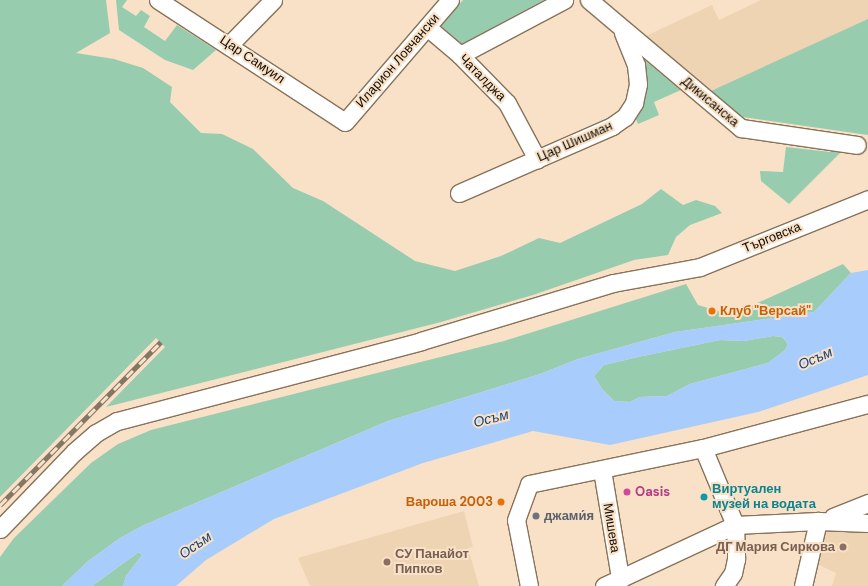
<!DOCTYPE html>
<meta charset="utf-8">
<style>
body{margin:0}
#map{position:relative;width:868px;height:586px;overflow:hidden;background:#f8e1c6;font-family:"DM Sans",sans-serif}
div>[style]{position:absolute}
.built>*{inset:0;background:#efd4b3}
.green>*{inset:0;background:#98ccaf}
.water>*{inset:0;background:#a8ccfb}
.roads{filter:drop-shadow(1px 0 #87735a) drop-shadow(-1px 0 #87735a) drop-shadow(0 1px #87735a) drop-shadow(0 -1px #87735a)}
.minor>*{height:17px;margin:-8.5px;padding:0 8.5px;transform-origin:8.5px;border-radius:8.5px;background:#fff}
.rail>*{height:4.5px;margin-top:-2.25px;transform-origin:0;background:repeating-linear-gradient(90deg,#f8e1c6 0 9px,#867765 0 18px);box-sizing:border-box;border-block:1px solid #867765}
.dots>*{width:11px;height:11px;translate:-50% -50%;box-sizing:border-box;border:2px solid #f8e1c6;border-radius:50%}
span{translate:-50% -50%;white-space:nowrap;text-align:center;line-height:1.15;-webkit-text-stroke:4px #f8e1c6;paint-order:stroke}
.street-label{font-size:13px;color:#120b03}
.food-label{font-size:13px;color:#c56008;font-weight:700}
.left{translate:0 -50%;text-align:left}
.right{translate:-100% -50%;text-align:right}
.culture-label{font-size:13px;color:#0d838f;font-weight:700}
.hotel-label{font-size:13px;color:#b23c85;font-weight:700}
.worship-label{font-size:13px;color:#5b616d;font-weight:700}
.education-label{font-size:13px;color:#785e54;font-weight:700}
.water-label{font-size:14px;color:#15437b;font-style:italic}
</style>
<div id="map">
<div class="built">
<div style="clip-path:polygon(761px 0,868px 0,868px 132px,863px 134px,743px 117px,646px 36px,712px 5px,719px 20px)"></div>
<div style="clip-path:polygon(464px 511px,473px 547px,468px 548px,479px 586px,310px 586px,298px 558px)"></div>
<div style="clip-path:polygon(822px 530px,868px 531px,868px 586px,832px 586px,836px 573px,815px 563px)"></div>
</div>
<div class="green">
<div style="clip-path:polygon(0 0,106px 0,110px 33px,76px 53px,114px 59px,143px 68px,172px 87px,170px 102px,201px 133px,222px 134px,253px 149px,293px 188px,323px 201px,415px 261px,455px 271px,501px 256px,539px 238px,560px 243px,642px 204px,661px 189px,683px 205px,696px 200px,715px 206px,722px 213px,690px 225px,676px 237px,668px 255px,634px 260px,533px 295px,441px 322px,106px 407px,165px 347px,156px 338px,0 497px)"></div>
<div style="clip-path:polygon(116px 0,127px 0,122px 7px,136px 16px,141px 10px,150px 16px,144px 27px,165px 41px,177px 25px,216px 50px,193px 70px,165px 60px,119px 30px)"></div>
<div style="clip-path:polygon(463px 0,544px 0,462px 44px,442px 27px,442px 23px)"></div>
<div style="clip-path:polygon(868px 19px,868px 135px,743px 117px,711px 91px)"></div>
<div style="clip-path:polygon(637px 54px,681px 90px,654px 102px,659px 115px,638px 124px,635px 117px)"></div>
<div style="clip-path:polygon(836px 146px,846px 147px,789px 204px,761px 181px,760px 171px,783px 172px,786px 147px,830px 152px)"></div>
<div style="clip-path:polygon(843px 264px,851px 273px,814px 312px,675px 332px,578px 359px,540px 374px,388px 421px,144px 525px,120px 538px,87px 562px,62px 586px,0 586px,0 557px,14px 538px,91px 463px,118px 444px,151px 430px,504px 341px,686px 284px,698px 305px,731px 315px)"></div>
<div style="clip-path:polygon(773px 336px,782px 337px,788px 344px,785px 350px,768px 363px,690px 384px,667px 396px,640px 397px,630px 402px,614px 401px,602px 389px,594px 376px,604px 365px,638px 357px,720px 340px,744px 341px)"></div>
<div style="clip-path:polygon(139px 552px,142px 555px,126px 576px,123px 586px,92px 586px)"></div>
</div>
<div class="water">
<div style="clip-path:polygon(evenodd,868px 270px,868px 375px,758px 412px,610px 445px,533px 431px,423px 463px,274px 519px,206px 560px,176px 586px,123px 586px,126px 576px,142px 555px,139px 552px,92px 586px,62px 586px,87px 562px,120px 538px,144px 525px,388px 421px,540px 374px,578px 359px,675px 332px,814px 312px,851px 273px,868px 270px,773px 336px,782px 337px,788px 344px,785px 350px,768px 363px,690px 384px,667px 396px,640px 397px,630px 402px,614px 401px,602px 389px,594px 376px,604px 365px,638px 357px,720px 340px,744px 341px,773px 336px)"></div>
</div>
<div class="roads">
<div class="minor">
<div style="left:158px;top:0;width:223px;rotate:33.1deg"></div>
<div style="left:345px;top:122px;width:161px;rotate:-49.3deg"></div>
<div style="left:589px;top:0;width:199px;rotate:40.1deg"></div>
<div style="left:741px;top:128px;width:117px;rotate:8.3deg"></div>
<div style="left:427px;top:27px;width:43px;rotate:40.3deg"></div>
<div style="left:460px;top:55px;width:67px;rotate:45.6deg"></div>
<div style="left:507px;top:103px;width:64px;rotate:61.8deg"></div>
<div style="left:229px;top:45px;width:63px;rotate:-45.6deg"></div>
<div style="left:460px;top:55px;width:118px;rotate:-27.9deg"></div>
<div style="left:459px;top:193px;width:167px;rotate:-23.6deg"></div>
<div style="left:612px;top:126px;width:16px;rotate:-35deg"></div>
<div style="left:625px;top:117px;width:17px;rotate:-57deg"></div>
<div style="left:634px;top:103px;width:19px;rotate:-78deg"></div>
<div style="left:638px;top:84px;width:19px;rotate:-96deg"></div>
<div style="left:636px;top:65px;width:35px;rotate:-112deg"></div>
<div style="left:703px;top:448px;width:83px;rotate:67.4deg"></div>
<div style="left:735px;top:525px;width:34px;rotate:88deg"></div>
<div style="left:736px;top:559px;width:14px;rotate:102deg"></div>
<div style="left:733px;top:573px;width:16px;rotate:125deg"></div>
<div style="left:602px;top:470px;width:109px;rotate:80.5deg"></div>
<div style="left:620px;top:578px;width:8px;rotate:104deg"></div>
<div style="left:833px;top:517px;width:38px;rotate:-22deg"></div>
<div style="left:0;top:529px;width:107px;rotate:-46.1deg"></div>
<div style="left:74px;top:452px;width:29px;rotate:-41deg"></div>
<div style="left:96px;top:433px;width:24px;rotate:-30deg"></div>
<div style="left:117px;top:421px;width:314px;rotate:-14.7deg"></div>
<div style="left:421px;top:341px;width:201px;rotate:-16.8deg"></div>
<div style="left:613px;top:283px;width:88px;rotate:-10.4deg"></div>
<div style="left:700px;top:267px;width:181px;rotate:-22deg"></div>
<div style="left:529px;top:586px;width:67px;rotate:-101.1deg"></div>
<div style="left:516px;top:520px;width:38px;rotate:-70deg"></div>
<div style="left:529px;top:484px;width:178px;rotate:-11.7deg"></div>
<div style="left:703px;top:448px;width:170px;rotate:-15deg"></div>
<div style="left:604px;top:586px;width:145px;rotate:-25deg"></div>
<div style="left:735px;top:525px;width:83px;rotate:-2.8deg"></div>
<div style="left:818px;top:521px;width:50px;rotate:2.3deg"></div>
<div style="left:803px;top:586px;width:67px;rotate:-77deg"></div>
</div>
</div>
<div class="rail">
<div style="left:0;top:505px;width:229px;rotate:-45.4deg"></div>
</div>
<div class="dots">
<div style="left:712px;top:311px;background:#e8710a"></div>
<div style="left:627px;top:492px;background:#d1479c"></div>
<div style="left:704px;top:497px;background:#0f9aa8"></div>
<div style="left:501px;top:502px;background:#e8710a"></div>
<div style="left:536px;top:516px;background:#6b7280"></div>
<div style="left:843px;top:547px;background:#8d6e63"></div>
<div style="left:387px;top:562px;background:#8d6e63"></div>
</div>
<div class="street-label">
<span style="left:252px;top:60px;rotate:34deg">Цар Самуил</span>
<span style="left:398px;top:61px;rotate:-49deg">Иларион Ловчански</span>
<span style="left:482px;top:78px;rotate:45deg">Чаталджа</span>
<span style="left:710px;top:102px;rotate:40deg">Дикисанска</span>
<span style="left:575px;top:142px;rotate:-24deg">Цар Шишман</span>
<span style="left:772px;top:238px;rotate:-22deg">Търговска</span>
<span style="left:611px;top:528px;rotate:81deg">Мишева</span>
</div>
<div class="food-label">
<span class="left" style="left:720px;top:311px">Клуб "Версай"</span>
<span class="right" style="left:493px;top:502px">Вароша 2003</span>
</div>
<div class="culture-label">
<span class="left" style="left:712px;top:497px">Виртуален<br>музей на водата</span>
</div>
<div class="hotel-label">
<span class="left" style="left:635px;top:492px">Oasis</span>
</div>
<div class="worship-label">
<span class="left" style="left:544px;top:516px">джами́я</span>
</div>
<div class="education-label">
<span class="right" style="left:835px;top:547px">ДГ Мария Сиркова</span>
<span class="left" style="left:395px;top:562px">СУ Панайот<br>Пипков</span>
</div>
<div class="water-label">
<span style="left:815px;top:358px;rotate:-24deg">Осъм</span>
<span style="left:491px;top:418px;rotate:-14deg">Осъм</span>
<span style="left:195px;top:545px;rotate:-35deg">Осъм</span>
</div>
</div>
